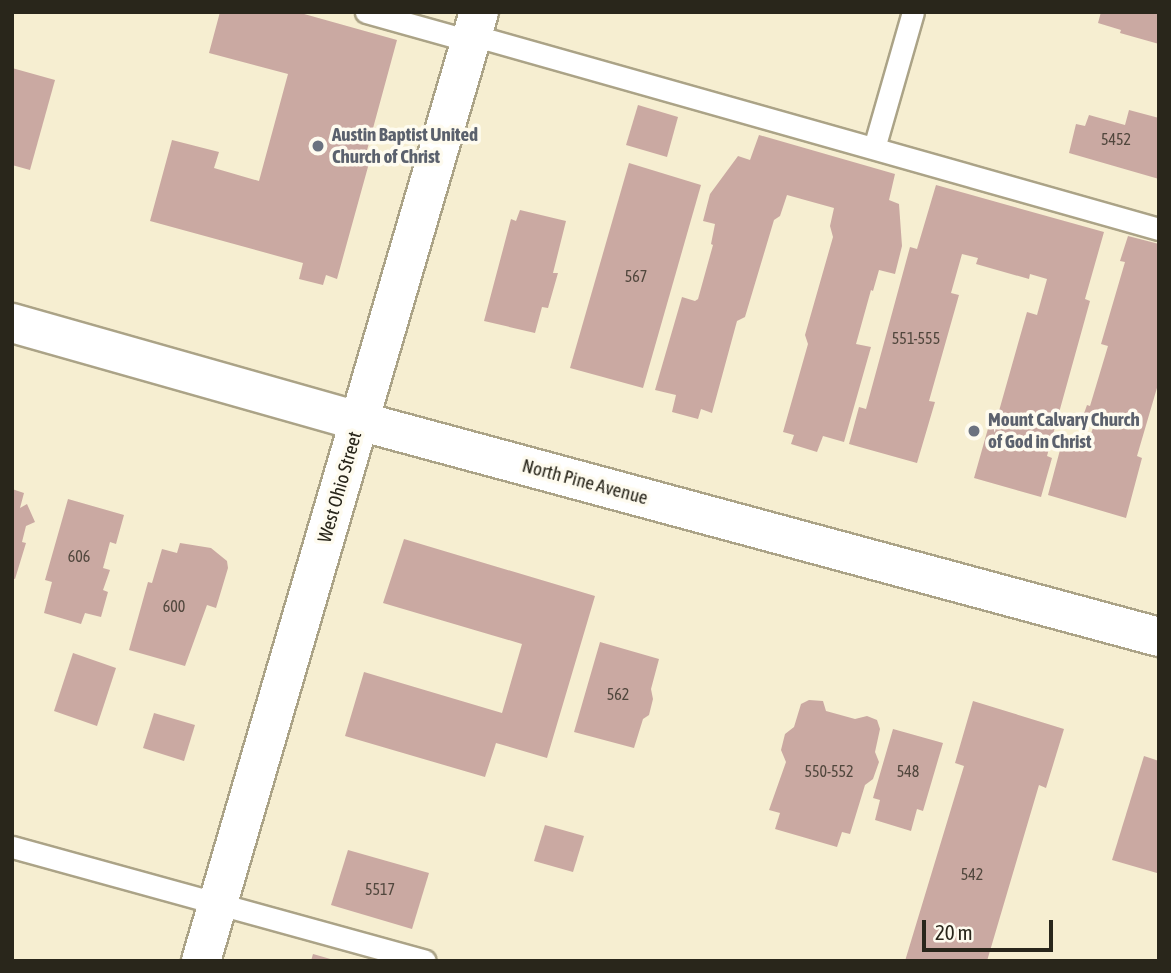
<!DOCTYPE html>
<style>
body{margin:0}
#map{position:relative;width:1171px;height:973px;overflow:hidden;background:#f6eed1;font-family:"Asap Condensed",sans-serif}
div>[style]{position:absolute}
.building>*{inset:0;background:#caa9a2}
.roads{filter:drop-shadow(2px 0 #aba387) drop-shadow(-2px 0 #aba387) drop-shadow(0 2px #aba387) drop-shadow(0 -2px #aba387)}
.lane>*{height:21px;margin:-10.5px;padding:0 10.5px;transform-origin:10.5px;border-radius:10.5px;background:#fff}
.street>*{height:38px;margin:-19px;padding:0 19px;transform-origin:19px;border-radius:19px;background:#fff}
.dots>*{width:19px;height:19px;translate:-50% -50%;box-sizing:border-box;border:4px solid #fefbef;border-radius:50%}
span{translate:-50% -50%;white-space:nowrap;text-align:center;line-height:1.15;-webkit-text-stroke:7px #fefbef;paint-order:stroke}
.number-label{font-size:16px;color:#51473d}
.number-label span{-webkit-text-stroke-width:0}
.worship-label{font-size:19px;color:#5b616d;font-weight:700}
.left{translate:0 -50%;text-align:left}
.street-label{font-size:19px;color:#29261b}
.frame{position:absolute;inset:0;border:14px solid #29261b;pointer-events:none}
.scale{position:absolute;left:922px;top:920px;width:131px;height:32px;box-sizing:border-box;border:4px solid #29261b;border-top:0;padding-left:9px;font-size:21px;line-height:24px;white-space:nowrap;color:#29261b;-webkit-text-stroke:5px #fefbef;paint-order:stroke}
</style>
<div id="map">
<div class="building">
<div style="clip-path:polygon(220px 12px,297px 12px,397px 40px,366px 154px,371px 156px,337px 279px,326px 275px,323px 285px,299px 279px,303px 263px,150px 221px,172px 140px,219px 152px,214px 168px,259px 181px,288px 74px,209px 53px)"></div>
<div style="clip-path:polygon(1101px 12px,1159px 12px,1159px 44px,1120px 33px,1121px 30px,1098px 23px)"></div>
<div style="clip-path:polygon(12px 68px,55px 80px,30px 170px,12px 165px)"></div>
<div style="clip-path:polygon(638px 105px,678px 117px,667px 157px,626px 145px)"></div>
<div style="clip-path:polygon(1129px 110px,1159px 118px,1159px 179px,1069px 153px,1076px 124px,1085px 126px,1089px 115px,1125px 125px)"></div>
<div style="clip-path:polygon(759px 135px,895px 174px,889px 200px,899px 204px,902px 246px,895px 274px,879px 270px,873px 291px,871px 290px,856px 344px,871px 347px,844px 442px,823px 436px,817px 452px,791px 444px,794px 435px,783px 432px,808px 344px,805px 335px,833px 237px,830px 226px,834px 208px,787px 195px,780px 216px,774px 220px,745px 317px,737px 321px,712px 413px,701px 409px,698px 419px,672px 412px,676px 395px,655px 390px,682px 297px,695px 301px,698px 299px,713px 245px,711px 244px,715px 224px,703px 221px,710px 194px,738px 156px,750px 160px)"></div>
<div style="clip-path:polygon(629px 163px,701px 185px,643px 388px,570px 368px)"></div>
<div style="clip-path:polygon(936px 185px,1104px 232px,1085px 299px,1090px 301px,1047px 456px,1052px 458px,1041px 497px,974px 478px,991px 418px,997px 418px,1027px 312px,1037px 315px,1047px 279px,1030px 274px,1029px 279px,976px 264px,978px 258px,962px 254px,951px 293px,959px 295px,929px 401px,935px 402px,917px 463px,849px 444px,859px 407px,866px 409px,910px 247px,917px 249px)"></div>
<div style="clip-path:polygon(520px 210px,566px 221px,553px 273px,558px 273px,548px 308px,542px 307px,535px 333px,484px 321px,511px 219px,516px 221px)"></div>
<div style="clip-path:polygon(1128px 236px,1159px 244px,1159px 381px,1137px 456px,1142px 458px,1126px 518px,1048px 495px,1064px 435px,1088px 442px,1094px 425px,1081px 422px,1087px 405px,1090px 406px,1108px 346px,1101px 344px,1125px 262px,1120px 261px)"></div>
<div style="clip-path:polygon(12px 489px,24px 493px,20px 508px,27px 504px,35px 522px,26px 526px,22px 542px,26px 543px,15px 579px,12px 578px)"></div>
<div style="clip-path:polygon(68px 499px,124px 515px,116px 544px,110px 542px,103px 568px,110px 570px,103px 590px,108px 592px,101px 617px,85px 613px,81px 624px,44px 613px,52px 582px,45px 580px)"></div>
<div style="clip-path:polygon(404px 539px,595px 596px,547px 758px,496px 743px,485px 777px,345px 736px,364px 672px,502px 713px,522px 644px,383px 603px)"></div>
<div style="clip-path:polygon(180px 543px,211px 548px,227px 561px,228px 568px,216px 608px,207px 605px,185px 666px,129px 650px,148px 582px,152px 583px,162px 549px,177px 553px)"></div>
<div style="clip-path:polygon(600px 642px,659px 659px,651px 689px,653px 699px,649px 715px,643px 719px,634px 748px,574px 732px)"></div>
<div style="clip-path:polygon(73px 653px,116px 668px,97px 726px,54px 711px)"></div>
<div style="clip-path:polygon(809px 700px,823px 701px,826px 711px,855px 719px,867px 716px,877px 720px,880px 729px,875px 752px,879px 762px,873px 779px,865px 785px,850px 834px,842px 832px,837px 847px,775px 829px,780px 813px,769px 810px,786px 762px,781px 750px,785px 734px,794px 727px,801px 704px)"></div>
<div style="clip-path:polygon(973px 701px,1064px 729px,1046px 788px,1039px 785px,987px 961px,905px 961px,964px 766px,955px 763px)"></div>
<div style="clip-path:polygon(154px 713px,195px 725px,184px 761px,143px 748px)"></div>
<div style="clip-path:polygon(893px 729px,943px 743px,923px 811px,917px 809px,911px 831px,875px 820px,880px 800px,873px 798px)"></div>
<div style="clip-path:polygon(1144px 756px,1159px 761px,1157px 873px,1112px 860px)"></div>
<div style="clip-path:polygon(545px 825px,584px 836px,573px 872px,534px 861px)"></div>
<div style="clip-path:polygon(348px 850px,429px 873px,412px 929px,331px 905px)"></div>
<div style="clip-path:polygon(313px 954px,334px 960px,334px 961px,311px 961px)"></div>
</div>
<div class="roads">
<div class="lane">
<div style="left:366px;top:12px;width:108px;rotate:15.6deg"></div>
<div style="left:472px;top:35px;width:714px;rotate:15.77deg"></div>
<div style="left:874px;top:148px;width:141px;rotate:-74deg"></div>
<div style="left:12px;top:847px;width:428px;rotate:15.4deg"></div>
</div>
<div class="street">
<div style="left:12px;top:323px;width:361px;rotate:15.8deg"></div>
<div style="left:359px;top:421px;width:829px;rotate:15.11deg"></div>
<div style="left:201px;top:961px;width:989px;rotate:-73.67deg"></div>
</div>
</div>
<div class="dots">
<div style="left:318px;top:146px;background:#6b7280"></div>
<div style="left:974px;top:431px;background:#6b7280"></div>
</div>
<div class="number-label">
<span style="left:1116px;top:139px">5452</span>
<span style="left:636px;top:276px">567</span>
<span style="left:916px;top:338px">551-555</span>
<span style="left:79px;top:556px">606</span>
<span style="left:174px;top:606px">600</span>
<span style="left:618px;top:694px">562</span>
<span style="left:829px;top:771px">550-552</span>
<span style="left:908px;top:771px">548</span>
<span style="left:972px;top:874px">542</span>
<span style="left:380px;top:889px">5517</span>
</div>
<div class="worship-label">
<span class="left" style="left:332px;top:146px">Austin Baptist United<br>Church of Christ</span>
<span class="left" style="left:988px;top:431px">Mount Calvary Church<br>of God in Christ</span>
</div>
<div class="street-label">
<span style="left:585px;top:482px;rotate:15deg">North Pine Avenue</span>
<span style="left:340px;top:487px;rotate:-74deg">West Ohio Street</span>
</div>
<div class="frame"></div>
<div class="scale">20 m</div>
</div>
